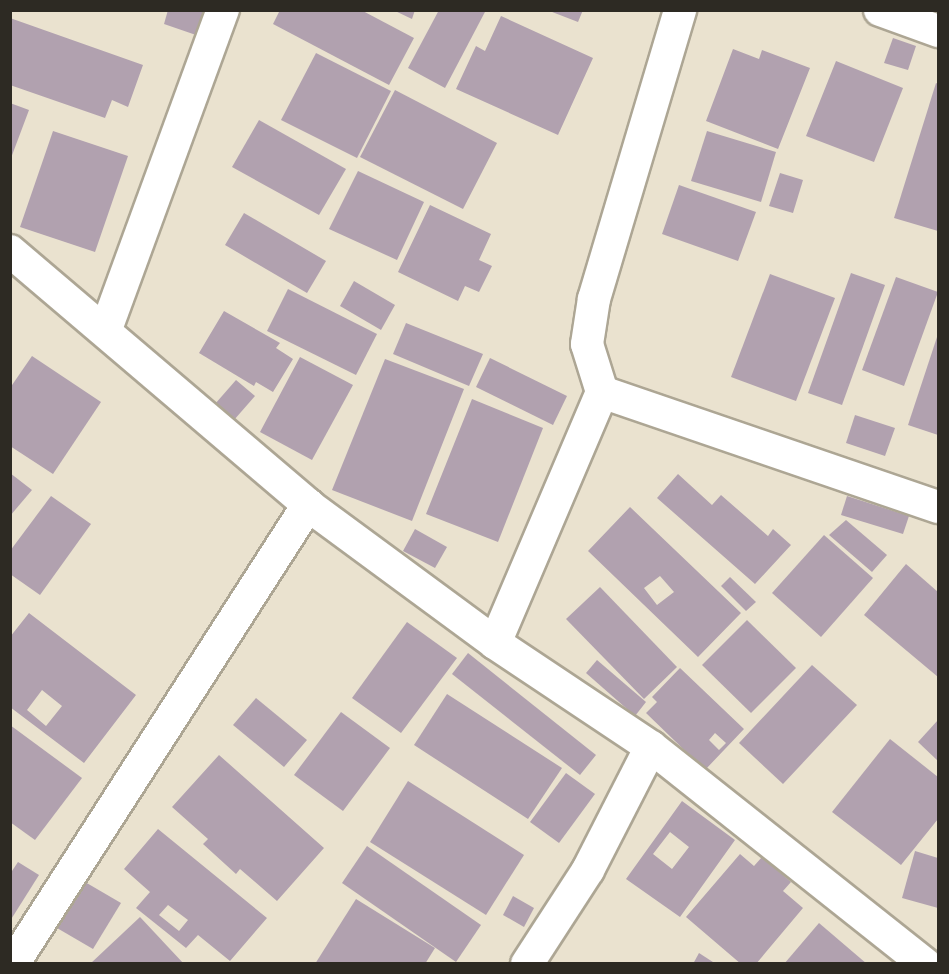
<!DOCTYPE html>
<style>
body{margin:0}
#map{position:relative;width:949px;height:974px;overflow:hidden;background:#eae2cf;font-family:"PT Serif",serif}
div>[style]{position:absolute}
.building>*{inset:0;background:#b1a1af}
.roads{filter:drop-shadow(2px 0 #ada694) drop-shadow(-2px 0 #ada694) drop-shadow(0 2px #ada694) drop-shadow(0 -2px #ada694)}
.street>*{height:32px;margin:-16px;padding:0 16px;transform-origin:16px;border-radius:16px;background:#fff}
span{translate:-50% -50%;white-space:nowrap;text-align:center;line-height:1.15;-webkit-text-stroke:4.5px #fff;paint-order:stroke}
.frame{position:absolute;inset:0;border:12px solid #2d2a23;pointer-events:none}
</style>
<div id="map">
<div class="building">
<div style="clip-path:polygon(168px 10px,204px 10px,196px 35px,164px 24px)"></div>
<div style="clip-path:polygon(280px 10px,361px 10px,414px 38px,389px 85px,273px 24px)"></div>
<div style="clip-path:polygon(393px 10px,415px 10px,412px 19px)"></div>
<div style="clip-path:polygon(439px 10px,486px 10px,445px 88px,408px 68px)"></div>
<div style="clip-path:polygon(547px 10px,583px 10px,578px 22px)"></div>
<div style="clip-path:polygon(501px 16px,593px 58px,558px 135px,456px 89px,476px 46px,485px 51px)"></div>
<div style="clip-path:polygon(10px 18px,143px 65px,128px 107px,112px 100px,105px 118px,10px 85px)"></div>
<div style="clip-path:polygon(893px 38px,916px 46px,908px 70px,884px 63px)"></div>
<div style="clip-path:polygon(733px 49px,759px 59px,762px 50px,810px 68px,778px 149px,706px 121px)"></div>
<div style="clip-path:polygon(316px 53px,391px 91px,357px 158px,281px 120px)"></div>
<div style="clip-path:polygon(836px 61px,903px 88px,874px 162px,806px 136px)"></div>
<div style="clip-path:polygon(936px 83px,938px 84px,938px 231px,894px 218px)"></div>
<div style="clip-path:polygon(395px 90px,497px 143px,463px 209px,360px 157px)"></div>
<div style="clip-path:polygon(10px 103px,29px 110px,11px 158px,10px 158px)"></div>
<div style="clip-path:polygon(259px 120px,346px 169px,319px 215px,232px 167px)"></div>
<div style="clip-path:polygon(53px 131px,128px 156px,95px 252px,20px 227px)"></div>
<div style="clip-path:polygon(707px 131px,776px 152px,761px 202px,691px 181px)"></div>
<div style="clip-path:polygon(358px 171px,424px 202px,397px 260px,329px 229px)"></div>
<div style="clip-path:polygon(780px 173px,803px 180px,793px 213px,769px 206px)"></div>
<div style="clip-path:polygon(679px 185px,756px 212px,738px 261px,662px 234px)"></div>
<div style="clip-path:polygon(430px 205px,491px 234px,479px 260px,492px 266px,479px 292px,465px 286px,458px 301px,398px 272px)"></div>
<div style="clip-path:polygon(244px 213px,326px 261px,307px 293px,225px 245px)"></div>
<div style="clip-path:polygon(851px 273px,885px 285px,842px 405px,808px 393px)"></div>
<div style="clip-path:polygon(770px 274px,835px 298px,796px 401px,731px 377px)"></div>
<div style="clip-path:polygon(896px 277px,938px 292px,904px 386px,862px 370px)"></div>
<div style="clip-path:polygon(354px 281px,395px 305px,381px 330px,340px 306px)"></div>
<div style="clip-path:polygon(288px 289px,377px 334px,356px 375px,267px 331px)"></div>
<div style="clip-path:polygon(224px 311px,280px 343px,276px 348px,293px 359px,273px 392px,256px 382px,254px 386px,199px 353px)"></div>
<div style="clip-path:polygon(406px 323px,483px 354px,469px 386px,393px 354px)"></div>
<div style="clip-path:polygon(938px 334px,938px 435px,908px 425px)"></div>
<div style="clip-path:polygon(32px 356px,101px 402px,53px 474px,10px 446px,10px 388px)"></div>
<div style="clip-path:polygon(300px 357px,353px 385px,312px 460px,260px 432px)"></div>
<div style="clip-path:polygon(490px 358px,567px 396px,553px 425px,476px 387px)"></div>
<div style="clip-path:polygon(385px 359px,464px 389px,412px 521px,332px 490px)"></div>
<div style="clip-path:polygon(236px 380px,255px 396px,234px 420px,215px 404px)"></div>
<div style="clip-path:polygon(472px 399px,543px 428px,498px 542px,426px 514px)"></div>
<div style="clip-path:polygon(855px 415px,895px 428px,885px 456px,846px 443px)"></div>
<div style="clip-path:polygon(10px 473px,32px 490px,10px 516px)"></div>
<div style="clip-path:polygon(678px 474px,712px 505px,721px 495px,768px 536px,773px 529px,791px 545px,755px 584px,657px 498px)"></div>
<div style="clip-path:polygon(51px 496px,91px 524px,40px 595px,10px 574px,10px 551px)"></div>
<div style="clip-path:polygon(847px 496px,909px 516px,903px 534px,841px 515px)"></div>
<div style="clip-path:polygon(evenodd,630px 507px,741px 613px,698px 657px,588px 551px,630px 507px,660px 576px,674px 592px,657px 605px,644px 588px,660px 576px)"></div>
<div style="clip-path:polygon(846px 520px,887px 555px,872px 572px,829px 535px)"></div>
<div style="clip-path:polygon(415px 529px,447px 547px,435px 568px,403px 551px)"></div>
<div style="clip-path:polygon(824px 535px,873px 578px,821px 637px,772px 593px)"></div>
<div style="clip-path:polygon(906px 564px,938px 592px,938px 677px,864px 615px)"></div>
<div style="clip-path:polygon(730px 577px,756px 602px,746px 611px,721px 586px)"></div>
<div style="clip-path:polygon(600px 587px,677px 667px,644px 699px,566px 619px)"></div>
<div style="clip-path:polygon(evenodd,29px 613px,136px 695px,84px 763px,10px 707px,10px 637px,29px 613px,42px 690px,62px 706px,46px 726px,27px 710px,42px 690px)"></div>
<div style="clip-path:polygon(747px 620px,796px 668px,751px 713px,702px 665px)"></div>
<div style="clip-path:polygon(407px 622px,457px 658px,401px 733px,352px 698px)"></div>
<div style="clip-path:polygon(468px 653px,596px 755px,580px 775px,452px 674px)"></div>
<div style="clip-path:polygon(597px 660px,646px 702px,635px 716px,586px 673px)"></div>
<div style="clip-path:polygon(812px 665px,857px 705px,783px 784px,739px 743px)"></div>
<div style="clip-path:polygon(evenodd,680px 668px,744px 729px,705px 770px,646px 713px,657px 702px,652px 697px,680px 668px,715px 733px,726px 743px,719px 750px,709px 740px,715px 733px)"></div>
<div style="clip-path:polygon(447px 694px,562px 768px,528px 819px,414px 745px)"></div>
<div style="clip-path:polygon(256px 698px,307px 740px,284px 767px,233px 725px)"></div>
<div style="clip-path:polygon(341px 712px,390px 748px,343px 811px,294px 775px)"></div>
<div style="clip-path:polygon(938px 720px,938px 761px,918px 742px)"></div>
<div style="clip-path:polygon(10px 725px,82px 778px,35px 840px,10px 822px)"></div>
<div style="clip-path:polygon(890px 739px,938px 777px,938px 819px,901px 865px,832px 812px)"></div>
<div style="clip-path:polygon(219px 755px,324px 848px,277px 901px,240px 869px,236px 874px,203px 844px,208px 839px,172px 807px)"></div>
<div style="clip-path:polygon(566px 773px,595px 794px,559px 843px,530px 822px)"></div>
<div style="clip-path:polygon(408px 781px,524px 855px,486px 915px,370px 842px)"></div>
<div style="clip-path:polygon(evenodd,682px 801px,735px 840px,680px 917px,626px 879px,682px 801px,670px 832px,689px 847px,672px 869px,653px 854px,670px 832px)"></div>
<div style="clip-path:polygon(evenodd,158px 829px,267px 918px,230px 961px,198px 935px,186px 948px,136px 908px,150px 892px,124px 869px,158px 829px,168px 905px,188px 920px,179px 931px,159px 915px,168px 905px)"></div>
<div style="clip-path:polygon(367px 846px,481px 925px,456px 962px,342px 883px)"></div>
<div style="clip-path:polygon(915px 851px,938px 858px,938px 908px,902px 898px)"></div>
<div style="clip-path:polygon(740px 854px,754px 866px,762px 857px,791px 882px,783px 891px,803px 908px,756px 964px,741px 964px,686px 917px)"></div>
<div style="clip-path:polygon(18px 862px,39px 875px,10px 921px,10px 874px)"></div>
<div style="clip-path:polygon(85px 882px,121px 903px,93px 949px,57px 928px)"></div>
<div style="clip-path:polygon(513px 896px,534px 908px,524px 927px,503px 915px)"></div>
<div style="clip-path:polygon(356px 899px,435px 948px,425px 964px,315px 964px)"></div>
<div style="clip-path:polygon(140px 917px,184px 964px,90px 964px)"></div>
<div style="clip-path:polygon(819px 923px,867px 964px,784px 964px)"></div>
<div style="clip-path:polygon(699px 953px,716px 964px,693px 964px)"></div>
</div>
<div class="roads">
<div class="street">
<div style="left:880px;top:10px;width:62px;rotate:19.9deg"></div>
<div style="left:10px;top:251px;width:392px;rotate:40.4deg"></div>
<div style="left:308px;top:505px;width:232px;rotate:36.4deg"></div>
<div style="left:495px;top:643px;width:187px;rotate:33.7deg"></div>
<div style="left:651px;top:747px;width:350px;rotate:38.4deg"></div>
<div style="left:106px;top:329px;width:340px;rotate:-69.9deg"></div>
<div style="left:602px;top:392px;width:355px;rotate:18.9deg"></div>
<div style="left:495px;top:643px;width:273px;rotate:-66.9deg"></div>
<div style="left:602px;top:392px;width:50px;rotate:-107.4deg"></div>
<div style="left:587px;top:344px;width:46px;rotate:-81.2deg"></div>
<div style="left:594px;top:299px;width:302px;rotate:-73.4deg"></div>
<div style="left:13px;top:964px;width:546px;rotate:-57.27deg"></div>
<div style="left:527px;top:964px;width:112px;rotate:-57deg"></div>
<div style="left:588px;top:870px;width:138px;rotate:-62.9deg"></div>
</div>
</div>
<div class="frame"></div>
</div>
